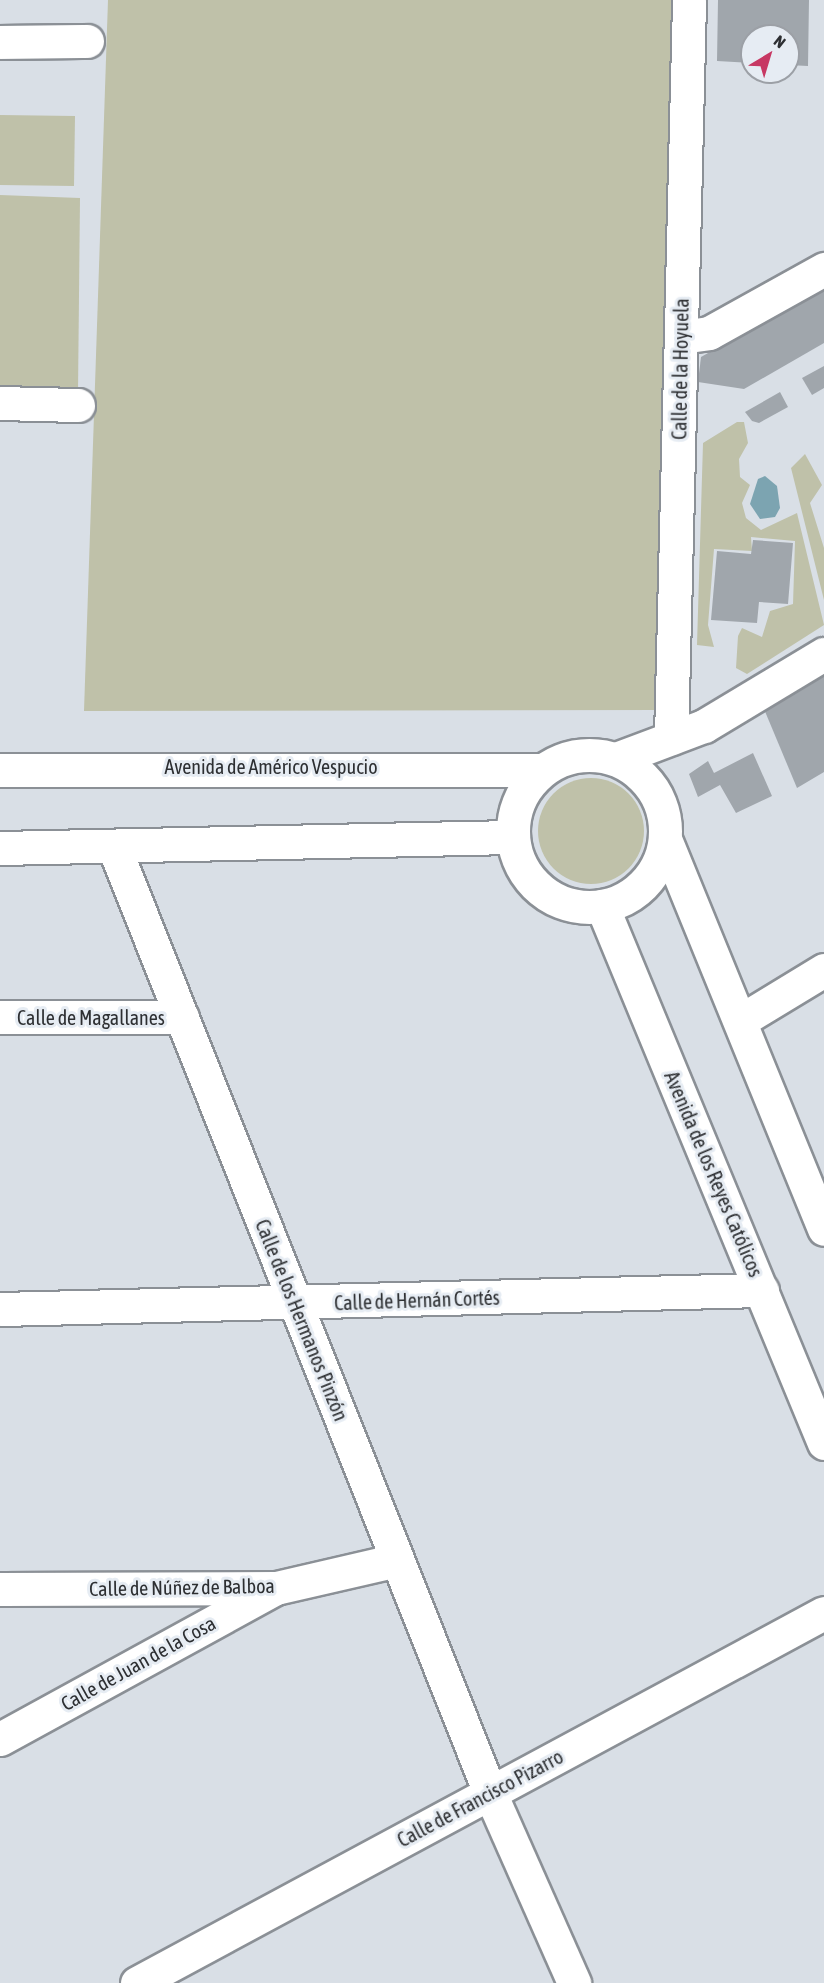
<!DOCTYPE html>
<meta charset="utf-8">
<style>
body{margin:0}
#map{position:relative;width:824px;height:1983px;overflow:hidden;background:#d9dfe6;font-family:"Asap Condensed",sans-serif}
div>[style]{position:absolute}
.green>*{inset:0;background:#bfc1a9}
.round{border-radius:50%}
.water>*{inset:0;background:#7ca4b1}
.building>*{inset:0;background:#a0a6ac}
.roads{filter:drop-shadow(2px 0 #8b9096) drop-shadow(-2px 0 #8b9096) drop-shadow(0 2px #8b9096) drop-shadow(0 -2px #8b9096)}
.street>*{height:33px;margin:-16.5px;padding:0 16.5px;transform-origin:16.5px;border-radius:16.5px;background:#fff}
.street>.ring{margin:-16.5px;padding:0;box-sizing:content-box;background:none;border:33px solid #fff;border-radius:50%}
span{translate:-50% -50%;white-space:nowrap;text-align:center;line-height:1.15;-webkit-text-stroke:6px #e6ecf3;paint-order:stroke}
.street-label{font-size:20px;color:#2d2f32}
.north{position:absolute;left:740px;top:24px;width:60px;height:60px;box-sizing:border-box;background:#e6ecf3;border:2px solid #9ca0a6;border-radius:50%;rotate:38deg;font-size:16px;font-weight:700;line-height:24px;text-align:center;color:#2d2f32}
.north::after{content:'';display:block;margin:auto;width:21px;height:27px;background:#c73863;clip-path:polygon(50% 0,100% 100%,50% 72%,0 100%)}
</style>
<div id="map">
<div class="green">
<div style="clip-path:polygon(108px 0,672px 0,658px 710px,84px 711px)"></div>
<div style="clip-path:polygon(0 115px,75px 116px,74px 186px,0 185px)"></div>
<div style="clip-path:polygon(0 195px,80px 198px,78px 392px,0 390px)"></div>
<div style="clip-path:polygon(737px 422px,744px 422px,748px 443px,739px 459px,740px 477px,750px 485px,742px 503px,746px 518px,761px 530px,797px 513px,824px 625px,747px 674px,736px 668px,738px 636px,742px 628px,762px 637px,770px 611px,793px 604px,795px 541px,751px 537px,752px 551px,714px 549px,708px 625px,714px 647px,697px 645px,703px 443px)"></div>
<div style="clip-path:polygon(805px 454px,822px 485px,810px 503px,824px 548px,824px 600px,791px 468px)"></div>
<div class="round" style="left:538px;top:778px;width:106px;height:106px"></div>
</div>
<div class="water">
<div style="clip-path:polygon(765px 476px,777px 486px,780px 508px,775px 517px,760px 519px,750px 504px,758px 479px)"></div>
</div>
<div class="building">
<div style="clip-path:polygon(718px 0,809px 0,808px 66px,788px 65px,788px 36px,752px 36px,752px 63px,717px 61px)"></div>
<div style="clip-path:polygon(824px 287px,824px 343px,744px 389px,698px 382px,701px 357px)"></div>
<div style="clip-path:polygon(824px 366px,824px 388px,812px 395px,802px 378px)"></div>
<div style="clip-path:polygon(780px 392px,788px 407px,759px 423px,752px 421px,745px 412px)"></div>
<div style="clip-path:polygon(753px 540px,793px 543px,788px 604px,759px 602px,757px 623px,711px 620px,717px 551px,751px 554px)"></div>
<div style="clip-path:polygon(824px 672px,824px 772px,797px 788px,764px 709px)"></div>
<div style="clip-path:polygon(753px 753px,772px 796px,736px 813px,720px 785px,698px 797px,689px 774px,708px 761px,714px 773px)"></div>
</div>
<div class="roads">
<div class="street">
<div style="left:0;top:42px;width:87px;rotate:-0.7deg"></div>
<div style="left:681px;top:337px;width:28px;rotate:-8deg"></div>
<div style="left:709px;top:333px;width:132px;rotate:-29.1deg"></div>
<div style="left:0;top:403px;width:78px;rotate:1.5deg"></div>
<div style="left:671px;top:738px;width:738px;rotate:-88.6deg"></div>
<div class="ring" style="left:513px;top:755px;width:119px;height:119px"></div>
<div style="left:616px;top:759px;width:94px;rotate:-20.6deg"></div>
<div style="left:704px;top:726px;width:140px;rotate:-31deg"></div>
<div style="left:0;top:770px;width:542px"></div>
<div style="left:665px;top:839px;width:421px;rotate:67.8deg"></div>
<div style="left:114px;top:847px;width:1018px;rotate:68.32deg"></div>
<div style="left:490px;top:1793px;width:208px;rotate:66.1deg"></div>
<div style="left:0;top:848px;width:513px;rotate:-1.23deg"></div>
<div style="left:602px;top:906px;width:581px;rotate:67.54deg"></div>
<div style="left:0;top:1017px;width:182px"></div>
<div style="left:740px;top:1021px;width:98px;rotate:-31.3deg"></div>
<div style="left:0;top:1309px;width:762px;rotate:-1.43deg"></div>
<div style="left:0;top:1589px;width:276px;rotate:-0.2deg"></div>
<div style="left:276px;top:1588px;width:124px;rotate:-13deg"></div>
<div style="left:0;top:1739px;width:310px;rotate:-28.7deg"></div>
<div style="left:137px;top:1983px;width:780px;rotate:-28.31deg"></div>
</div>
</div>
<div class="street-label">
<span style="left:680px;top:369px;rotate:-89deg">Calle de la Hoyuela</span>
<span style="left:271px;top:766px">Avenida de Américo Vespucio</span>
<span style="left:91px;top:1017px">Calle de Magallanes</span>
<span style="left:714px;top:1174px;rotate:67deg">Avenida de los Reyes Católicos</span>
<span style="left:417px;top:1300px;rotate:-2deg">Calle de Hernán Cortés</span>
<span style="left:302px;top:1320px;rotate:68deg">Calle de los Hermanos Pinzón</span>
<span style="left:182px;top:1587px;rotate:-1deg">Calle de Núñez de Balboa</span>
<span style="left:138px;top:1663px;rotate:-29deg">Calle de Juan de la Cosa</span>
<span style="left:480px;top:1798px;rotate:-28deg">Calle de Francisco Pizarro</span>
</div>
<div class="north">N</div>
</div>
